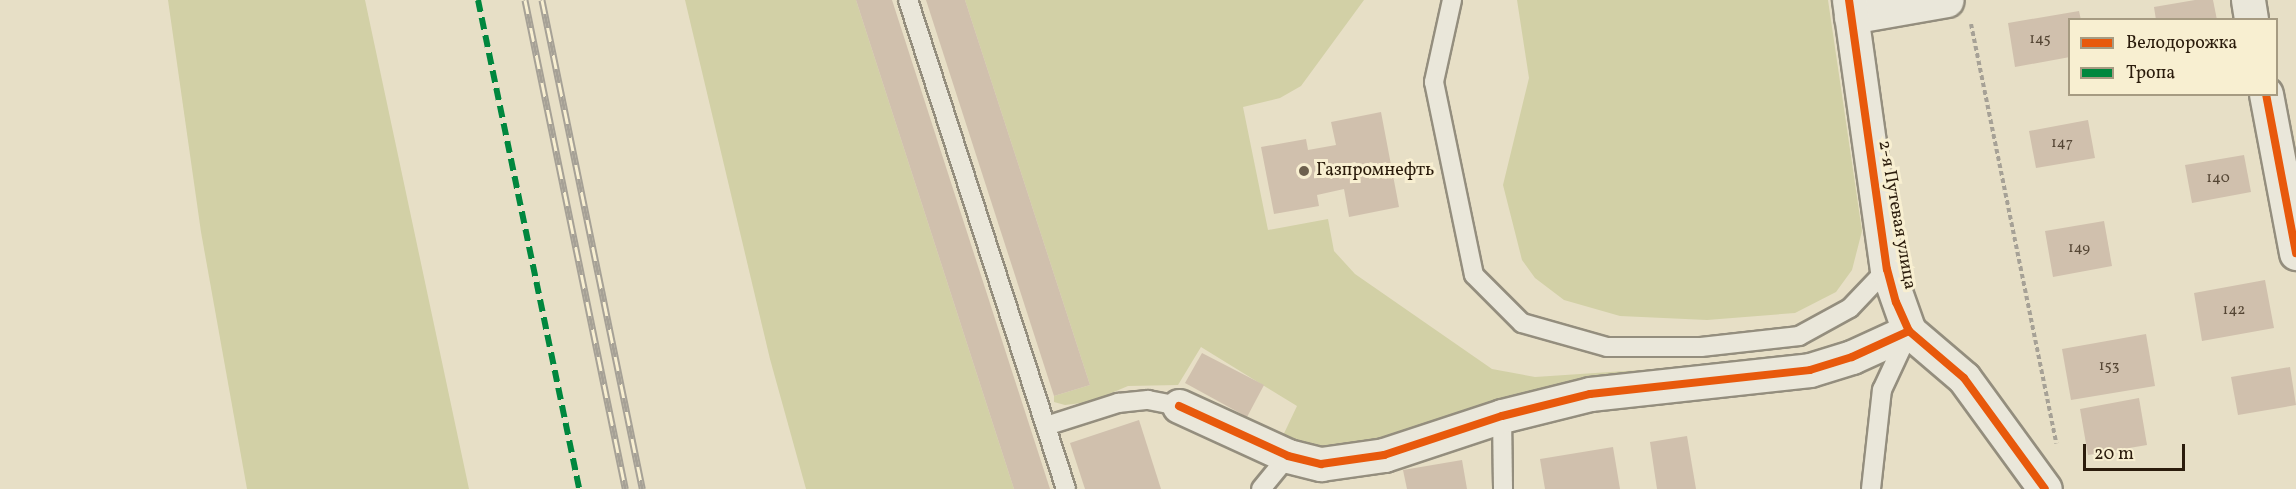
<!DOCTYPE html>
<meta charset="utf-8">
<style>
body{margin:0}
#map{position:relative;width:2296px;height:489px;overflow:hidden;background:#e7dfc6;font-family:Vollkorn,serif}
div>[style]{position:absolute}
.green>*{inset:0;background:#d2d0a6}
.building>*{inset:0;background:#d0c0ad}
.path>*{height:4px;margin-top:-2px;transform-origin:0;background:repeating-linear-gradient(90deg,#a6a196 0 4.5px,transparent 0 7.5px)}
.roads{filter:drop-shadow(2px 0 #948e7e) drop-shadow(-2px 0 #948e7e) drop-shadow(0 2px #948e7e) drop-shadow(0 -2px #948e7e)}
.service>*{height:18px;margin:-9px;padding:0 9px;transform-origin:9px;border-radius:9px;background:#eae7da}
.minor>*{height:33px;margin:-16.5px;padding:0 16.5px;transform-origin:16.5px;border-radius:16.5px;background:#eae7da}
.tertiary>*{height:33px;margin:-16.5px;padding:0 16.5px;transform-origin:16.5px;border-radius:16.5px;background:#eae7da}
.rail>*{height:7px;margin-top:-3.5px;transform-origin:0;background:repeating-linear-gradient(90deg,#f8efd1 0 14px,#a6a196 0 28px);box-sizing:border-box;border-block:2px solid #a6a196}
.quiet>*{height:6px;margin-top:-3px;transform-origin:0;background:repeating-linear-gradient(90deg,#00873e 0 12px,transparent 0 18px)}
.cycleway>*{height:8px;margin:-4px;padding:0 4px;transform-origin:4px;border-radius:4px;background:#e8590c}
.dots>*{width:16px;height:16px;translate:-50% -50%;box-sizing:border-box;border:3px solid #f8efd1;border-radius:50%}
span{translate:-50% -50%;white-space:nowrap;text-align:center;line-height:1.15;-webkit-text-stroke:6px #f8efd1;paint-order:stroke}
.number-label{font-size:15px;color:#544534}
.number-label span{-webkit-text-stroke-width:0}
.poi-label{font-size:18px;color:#2b1c0c}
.left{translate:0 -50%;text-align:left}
.street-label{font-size:18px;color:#2b1c0c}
.legend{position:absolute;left:2068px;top:18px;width:210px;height:78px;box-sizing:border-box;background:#f8efd1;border:2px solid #a69b82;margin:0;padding:8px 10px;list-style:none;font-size:18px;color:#2b1c0c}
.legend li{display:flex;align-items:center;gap:12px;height:30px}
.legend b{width:30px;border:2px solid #a69b82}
.scale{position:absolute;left:2083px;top:444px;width:102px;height:27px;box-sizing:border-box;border:3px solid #2b1c0c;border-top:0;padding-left:8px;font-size:18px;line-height:21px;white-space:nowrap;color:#2b1c0c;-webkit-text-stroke:4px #f8efd1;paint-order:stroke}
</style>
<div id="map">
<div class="green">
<div style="clip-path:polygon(168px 0,365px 0,469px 489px,247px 489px,201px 232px)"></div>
<div style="clip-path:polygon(685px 0,856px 0,1014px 489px,806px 489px,770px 359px)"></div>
<div style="clip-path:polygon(965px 0,1364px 0,1301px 86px,1280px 98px,1243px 107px,1268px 230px,1328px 219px,1334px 251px,1355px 274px,1492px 369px,1535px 377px,1776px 361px,1331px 451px,1279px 444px,1297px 406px,1201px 347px,1178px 385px,1128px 386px,1090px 402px,1065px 405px,1054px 402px,1054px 396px,1090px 385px)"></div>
<div style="clip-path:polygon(1517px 0,1828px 0,1862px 231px,1852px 270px,1836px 292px,1795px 313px,1707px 320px,1620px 316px,1564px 300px,1535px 278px,1522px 260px,1503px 185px,1529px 78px)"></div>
</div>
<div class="building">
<div style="clip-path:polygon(856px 0,892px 0,1050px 489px,1014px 489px)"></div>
<div style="clip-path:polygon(926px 0,965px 0,1090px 385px,1054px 396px)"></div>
<div style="clip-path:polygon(2195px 0,2213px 0,2217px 20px,2156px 20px,2154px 7px)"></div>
<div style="clip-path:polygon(2079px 11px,2081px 20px,2070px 20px,2070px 57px,2015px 67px,2008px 23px)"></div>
<div style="clip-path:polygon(1381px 112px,1399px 207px,1349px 217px,1344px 189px,1317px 195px,1319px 206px,1274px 214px,1261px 147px,1306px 139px,1308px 150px,1336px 145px,1331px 122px)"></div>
<div style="clip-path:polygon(2088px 120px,2095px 158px,2036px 168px,2029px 131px)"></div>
<div style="clip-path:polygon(2244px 155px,2251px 192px,2192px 203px,2185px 165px)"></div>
<div style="clip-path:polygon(2104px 221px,2112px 266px,2053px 277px,2045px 231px)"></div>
<div style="clip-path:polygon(2265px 280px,2274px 328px,2202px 341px,2194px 293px)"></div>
<div style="clip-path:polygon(2146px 334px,2155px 386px,2071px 400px,2062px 349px)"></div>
<div style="clip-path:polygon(1202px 353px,1264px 385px,1247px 417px,1185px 383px)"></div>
<div style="clip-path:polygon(2290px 367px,2296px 405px,2238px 415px,2231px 377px)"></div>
<div style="clip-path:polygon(2139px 398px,2147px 445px,2088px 455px,2080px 409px)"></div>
<div style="clip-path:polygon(1139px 420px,1161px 489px,1085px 489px,1070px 443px)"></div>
<div style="clip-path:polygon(1687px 436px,1696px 489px,1657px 489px,1650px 442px)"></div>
<div style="clip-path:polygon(1613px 447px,1620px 489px,1545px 489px,1540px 459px)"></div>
<div style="clip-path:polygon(1462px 460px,1467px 489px,1407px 489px,1403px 470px)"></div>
</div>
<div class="path">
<div style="left:1971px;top:24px;width:428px;rotate:78.5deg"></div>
</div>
<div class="roads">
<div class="service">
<div style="left:908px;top:0;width:514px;rotate:72.09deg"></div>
<div style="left:1452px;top:0;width:84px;rotate:102.4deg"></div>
<div style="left:1434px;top:82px;width:197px;rotate:78.3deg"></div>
<div style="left:1474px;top:275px;width:68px;rotate:45deg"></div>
<div style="left:1522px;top:323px;width:88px;rotate:15.8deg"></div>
<div style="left:1607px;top:347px;width:94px"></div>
<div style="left:1701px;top:347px;width:99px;rotate:-6.4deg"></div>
<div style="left:1799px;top:336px;width:58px;rotate:-28.8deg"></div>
<div style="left:1850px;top:308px;width:54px;rotate:-46.5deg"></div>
<div style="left:1502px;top:416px;width:73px;rotate:89.2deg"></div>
<div style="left:1046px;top:426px;width:76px;rotate:-17.7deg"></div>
<div style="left:1118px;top:403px;width:30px;rotate:-6deg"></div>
<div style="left:1148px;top:400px;width:32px;rotate:11deg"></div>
<div style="left:1261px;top:489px;width:43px;rotate:-50.7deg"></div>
<div style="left:1871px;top:489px;width:100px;rotate:-83.7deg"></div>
<div style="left:1882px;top:390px;width:64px;rotate:-65deg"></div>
</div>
<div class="minor">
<div style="left:2248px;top:0;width:20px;rotate:81deg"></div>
<div style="left:1851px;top:17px;width:97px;rotate:-10deg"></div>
<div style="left:2266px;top:94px;width:162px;rotate:79.3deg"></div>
<div style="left:1887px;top:269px;width:66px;rotate:70.5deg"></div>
<div style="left:1909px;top:331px;width:72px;rotate:40.5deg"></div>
<div style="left:1964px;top:378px;width:137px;rotate:53.9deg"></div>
<div style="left:1179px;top:406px;width:120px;rotate:24.6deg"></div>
<div style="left:1288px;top:456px;width:34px;rotate:14deg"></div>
<div style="left:1321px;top:464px;width:64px;rotate:-8.1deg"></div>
<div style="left:1384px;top:455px;width:124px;rotate:-18.3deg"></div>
<div style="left:1502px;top:416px;width:91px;rotate:-14deg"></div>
<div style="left:1590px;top:394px;width:221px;rotate:-6.2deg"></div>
<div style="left:1810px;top:370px;width:44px;rotate:-17.2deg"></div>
<div style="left:1852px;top:357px;width:63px;rotate:-24.5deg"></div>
</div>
<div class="tertiary">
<div style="left:1849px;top:0;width:272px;rotate:82deg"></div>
</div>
</div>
<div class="rail">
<div style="left:525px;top:0;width:499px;rotate:78.4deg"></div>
<div style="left:542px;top:0;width:499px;rotate:78.4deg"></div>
</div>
<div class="quiet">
<div style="left:478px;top:0;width:499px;rotate:78.3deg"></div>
</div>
<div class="cycleway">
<div style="left:1849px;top:0;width:272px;rotate:82deg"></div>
<div style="left:1887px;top:269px;width:34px;rotate:75deg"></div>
<div style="left:1896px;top:302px;width:32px;rotate:66deg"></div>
<div style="left:1909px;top:331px;width:72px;rotate:40.5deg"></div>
<div style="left:1964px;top:378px;width:137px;rotate:53.9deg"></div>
<div style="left:2266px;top:94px;width:162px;rotate:79.3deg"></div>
<div style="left:1179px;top:406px;width:120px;rotate:24.6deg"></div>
<div style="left:1288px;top:456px;width:34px;rotate:14deg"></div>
<div style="left:1321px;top:464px;width:64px;rotate:-8.1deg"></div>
<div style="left:1384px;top:455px;width:124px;rotate:-18.3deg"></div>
<div style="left:1502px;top:416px;width:91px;rotate:-14deg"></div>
<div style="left:1590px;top:394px;width:221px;rotate:-6.2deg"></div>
<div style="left:1810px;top:370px;width:44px;rotate:-17.2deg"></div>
<div style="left:1852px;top:357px;width:63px;rotate:-24.5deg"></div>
</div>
<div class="dots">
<div style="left:1304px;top:171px;background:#6d604d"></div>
</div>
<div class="number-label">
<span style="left:2040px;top:40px">145</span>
<span style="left:2062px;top:144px">147</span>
<span style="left:2218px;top:179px">140</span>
<span style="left:2079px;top:249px">149</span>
<span style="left:2234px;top:311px">142</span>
<span style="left:2109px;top:367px">153</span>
</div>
<div class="poi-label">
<span class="left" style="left:1316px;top:171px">Газпромнефть</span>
</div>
<div class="street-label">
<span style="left:1896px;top:215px;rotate:80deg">2-я Путевая улица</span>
</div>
<ul class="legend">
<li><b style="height:8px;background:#e8590c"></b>Велодорожка</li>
<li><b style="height:8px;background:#00873e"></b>Тропа</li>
</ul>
<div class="scale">20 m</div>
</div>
